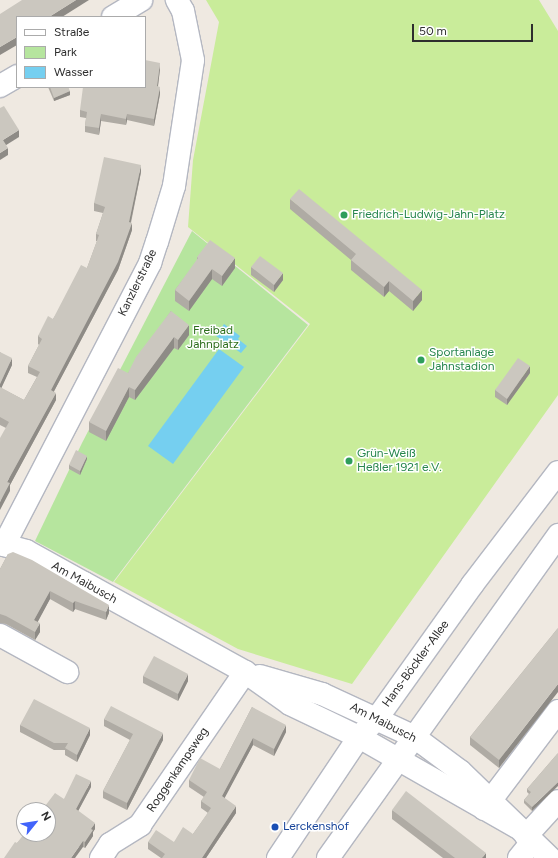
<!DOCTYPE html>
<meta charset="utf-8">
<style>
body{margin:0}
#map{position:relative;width:558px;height:858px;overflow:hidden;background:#efe9e1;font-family:Figtree,sans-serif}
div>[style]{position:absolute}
.green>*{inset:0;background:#b6e59e}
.pitch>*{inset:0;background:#c9ec9a}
.water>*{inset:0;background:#75cff0}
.roads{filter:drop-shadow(1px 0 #b4b7c1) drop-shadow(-1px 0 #b4b7c1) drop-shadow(0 1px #b4b7c1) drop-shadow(0 -1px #b4b7c1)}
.minor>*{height:22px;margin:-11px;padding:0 11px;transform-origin:11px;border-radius:11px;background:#fff}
.wall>*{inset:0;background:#afaba4}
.shaded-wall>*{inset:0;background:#8e8b86}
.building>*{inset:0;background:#cbc7bf}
.dots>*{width:11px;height:11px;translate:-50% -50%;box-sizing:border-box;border:2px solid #fff;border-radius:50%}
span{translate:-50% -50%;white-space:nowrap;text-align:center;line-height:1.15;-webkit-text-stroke:3px #fff;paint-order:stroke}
.leisure-label{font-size:12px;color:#27864d}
.left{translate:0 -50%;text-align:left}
.street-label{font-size:12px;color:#2e2e2e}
.park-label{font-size:12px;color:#2c6e1b}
.transit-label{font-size:12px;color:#164399}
.legend{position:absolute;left:16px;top:16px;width:130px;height:72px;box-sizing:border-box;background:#fff;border:1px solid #ababab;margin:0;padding:5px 7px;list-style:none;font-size:12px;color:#2e2e2e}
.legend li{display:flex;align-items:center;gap:8px;height:20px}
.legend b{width:20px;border:1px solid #ababab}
.north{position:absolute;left:16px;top:802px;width:40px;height:40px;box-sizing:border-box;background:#fff;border:1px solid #ababab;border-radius:50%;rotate:60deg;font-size:11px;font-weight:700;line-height:16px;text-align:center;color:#2e2e2e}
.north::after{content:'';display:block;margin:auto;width:14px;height:18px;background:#4264fb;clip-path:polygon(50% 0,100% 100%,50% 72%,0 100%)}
.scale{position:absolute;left:412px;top:24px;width:121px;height:18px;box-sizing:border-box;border:2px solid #2e2e2e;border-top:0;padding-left:5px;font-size:12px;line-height:14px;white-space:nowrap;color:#2e2e2e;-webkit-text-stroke:3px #fff;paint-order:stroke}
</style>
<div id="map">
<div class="green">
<div style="clip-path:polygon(192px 231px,308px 325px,113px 582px,35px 541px,82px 443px)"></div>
</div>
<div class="pitch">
<div style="clip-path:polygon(206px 0,539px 0,558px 31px,558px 395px,352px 684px,238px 649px,114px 582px,310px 324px,188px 227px,193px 160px,219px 22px)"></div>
</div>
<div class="water">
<div style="clip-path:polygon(224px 324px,240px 336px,238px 339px,247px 346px,241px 353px,216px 336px)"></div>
<div style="clip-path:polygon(219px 349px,244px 367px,173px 464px,148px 446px)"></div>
</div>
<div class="roads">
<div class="minor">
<div style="left:113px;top:17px;width:33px;rotate:-31deg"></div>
<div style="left:0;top:86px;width:20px;rotate:-30deg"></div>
<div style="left:0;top:544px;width:27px;rotate:15deg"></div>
<div style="left:26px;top:551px;width:66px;rotate:28.9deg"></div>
<div style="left:84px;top:583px;width:184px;rotate:28.9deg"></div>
<div style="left:245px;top:672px;width:55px;rotate:35.4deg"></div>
<div style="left:290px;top:704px;width:76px;rotate:25.6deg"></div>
<div style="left:359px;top:737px;width:182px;rotate:29.7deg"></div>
<div style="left:4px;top:545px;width:318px;rotate:-62.6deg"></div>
<div style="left:150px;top:263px;width:22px;rotate:-72deg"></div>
<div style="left:157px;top:242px;width:59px;rotate:-73.1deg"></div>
<div style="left:174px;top:186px;width:127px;rotate:-81.4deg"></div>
<div style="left:193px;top:60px;width:50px;rotate:-101.5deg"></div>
<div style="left:183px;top:11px;width:13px;rotate:-119deg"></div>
<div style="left:0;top:635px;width:77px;rotate:28.9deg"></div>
<div style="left:260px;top:676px;width:65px;rotate:16.2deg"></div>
<div style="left:322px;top:694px;width:100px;rotate:24.8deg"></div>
<div style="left:413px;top:736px;width:59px;rotate:36.7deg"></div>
<div style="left:460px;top:771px;width:125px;rotate:44deg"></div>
<div style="left:484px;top:809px;width:123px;rotate:-52.9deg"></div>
<div style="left:526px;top:836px;width:47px;rotate:-47.6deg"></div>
<div style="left:101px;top:858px;width:17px;rotate:-57deg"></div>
<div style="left:110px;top:844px;width:36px;rotate:-32deg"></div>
<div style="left:140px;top:825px;width:186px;rotate:-55.5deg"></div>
<div style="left:278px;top:858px;width:146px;rotate:-56.2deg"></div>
<div style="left:359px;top:737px;width:28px;rotate:-46deg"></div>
<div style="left:378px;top:717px;width:162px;rotate:-54.5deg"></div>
<div style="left:472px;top:585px;width:142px;rotate:-52.7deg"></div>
<div style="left:328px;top:858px;width:397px;rotate:-54.5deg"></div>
<div style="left:519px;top:858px;width:21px;rotate:-51deg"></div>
</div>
</div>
<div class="wall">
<div style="clip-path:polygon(160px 69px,158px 87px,160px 94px,154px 126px,127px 120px,126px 125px,101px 121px,99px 135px,85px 132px,85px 126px,86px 118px,80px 117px,80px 110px)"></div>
<div style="clip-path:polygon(48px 87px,68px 87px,70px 95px,54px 101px)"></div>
<div style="clip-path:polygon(141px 172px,131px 223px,132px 230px,118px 270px,54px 391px,56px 400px,10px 485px,10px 491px,6px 428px,0 425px,0 352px,12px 365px,1px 388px,24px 400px,37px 377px,28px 373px,28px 366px,39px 345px,38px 344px,38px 336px,53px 319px,87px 268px,97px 241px,96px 241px,96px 234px,103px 213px,94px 211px,94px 203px)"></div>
<div style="clip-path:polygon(290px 199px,422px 300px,413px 311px,389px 291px,384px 297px,351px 270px,351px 260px,290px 209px)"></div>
<div style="clip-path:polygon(197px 257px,235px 268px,222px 286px,212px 279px,189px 311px,175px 301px,175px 290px,197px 261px)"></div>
<div style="clip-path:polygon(251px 267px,283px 280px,274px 292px,251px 275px)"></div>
<div style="clip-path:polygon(171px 311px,189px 335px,178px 350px,174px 348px,135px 400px,129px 397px,106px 441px,89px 432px,89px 422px,128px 373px)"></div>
<div style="clip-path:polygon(530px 373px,507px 405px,495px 397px,495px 390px)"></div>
<div style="clip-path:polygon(87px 459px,80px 475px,69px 469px,69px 465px)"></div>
<div style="clip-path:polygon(8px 554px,109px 613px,106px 620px,75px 609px,73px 612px,50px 599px,37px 622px,40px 632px,35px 640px,6px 624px,0 623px,0 569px)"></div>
<div style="clip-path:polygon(558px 628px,499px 768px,470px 745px,470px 737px)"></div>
<div style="clip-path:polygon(143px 676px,188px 681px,178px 701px,143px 683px)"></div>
<div style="clip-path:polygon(252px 707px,286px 732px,274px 756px,253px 745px,224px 798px,236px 813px,206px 858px,161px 858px,148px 849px,148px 842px,174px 842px,193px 834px,208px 813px,201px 808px,201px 801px,204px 797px,189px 787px,189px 780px,220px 769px)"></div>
<div style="clip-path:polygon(104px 719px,163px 740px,127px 810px,103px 798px,103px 791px,130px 740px,104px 726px)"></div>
<div style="clip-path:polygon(20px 725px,90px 735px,77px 762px,65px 755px,65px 750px,54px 750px,20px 732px)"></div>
<div style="clip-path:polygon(558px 753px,532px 811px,524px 803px,524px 800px,529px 794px,527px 792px,527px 789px)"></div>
<div style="clip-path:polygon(91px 787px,78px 811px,95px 829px,93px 832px,93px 836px,85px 848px,83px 847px,17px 843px,64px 799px)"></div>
<div style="clip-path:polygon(392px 810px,486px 858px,443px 858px,392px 819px)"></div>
</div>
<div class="shaded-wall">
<div style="clip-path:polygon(76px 0,89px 0,62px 17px,49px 17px)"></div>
<div style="clip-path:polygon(17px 37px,17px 45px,0 55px,0 47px)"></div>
<div style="clip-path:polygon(160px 63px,160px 69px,157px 93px,157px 86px)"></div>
<div style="clip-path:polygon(160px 87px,160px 94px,154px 126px,154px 119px)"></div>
<div style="clip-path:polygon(70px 91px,70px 95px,54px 101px,54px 98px)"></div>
<div style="clip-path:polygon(101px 114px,101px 121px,99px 135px,99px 128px)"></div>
<div style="clip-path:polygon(127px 114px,127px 120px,126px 125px,126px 119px)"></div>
<div style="clip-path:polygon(19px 130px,19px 137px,3px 147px,3px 140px)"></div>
<div style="clip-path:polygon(8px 148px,8px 155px,0 160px,0 153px)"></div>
<div style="clip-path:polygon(141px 165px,141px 172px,129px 230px,129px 222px)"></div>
<div style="clip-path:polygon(132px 223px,132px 230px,118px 270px,51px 397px,51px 390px)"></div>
<div style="clip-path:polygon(235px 258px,235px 268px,222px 286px,222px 276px)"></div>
<div style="clip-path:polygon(212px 269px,212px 279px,189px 311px,189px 301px)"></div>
<div style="clip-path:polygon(283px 273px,283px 280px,274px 292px,274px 285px)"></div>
<div style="clip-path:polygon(389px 281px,389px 291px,384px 297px,384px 287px)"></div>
<div style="clip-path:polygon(422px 290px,422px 300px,413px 311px,413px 301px)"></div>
<div style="clip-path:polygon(189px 325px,189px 335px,178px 350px,178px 340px)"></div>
<div style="clip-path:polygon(174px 337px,174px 348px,135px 400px,135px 390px)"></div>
<div style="clip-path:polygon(12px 358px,12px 365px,0 391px,0 384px)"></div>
<div style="clip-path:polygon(530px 366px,530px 373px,507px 405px,507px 399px)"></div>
<div style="clip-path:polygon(129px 387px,129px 397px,106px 441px,106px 431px)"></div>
<div style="clip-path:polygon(56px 393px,56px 400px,10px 485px,10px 491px,0 510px,0 502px,7px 482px)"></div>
<div style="clip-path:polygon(87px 456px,87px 459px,80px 475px,80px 471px)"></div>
<div style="clip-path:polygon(50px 591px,50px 599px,34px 629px,34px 620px)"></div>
<div style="clip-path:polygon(75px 601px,75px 609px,73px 612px,73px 603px)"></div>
<div style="clip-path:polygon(109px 605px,109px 613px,106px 620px,106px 612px)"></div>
<div style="clip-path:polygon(40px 623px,40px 632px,35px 640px,35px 632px)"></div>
<div style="clip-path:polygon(188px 674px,188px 681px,178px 701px,178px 694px)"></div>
<div style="clip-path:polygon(558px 684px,558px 692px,499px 768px,499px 760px)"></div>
<div style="clip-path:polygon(286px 725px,286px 732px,274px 756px,274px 749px)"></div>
<div style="clip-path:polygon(90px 728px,90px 735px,77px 762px,77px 755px)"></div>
<div style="clip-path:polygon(163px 733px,163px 740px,127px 810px,127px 803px)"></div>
<div style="clip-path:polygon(253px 738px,253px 745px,222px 803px,222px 796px)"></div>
<div style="clip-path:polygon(91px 781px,91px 787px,76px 815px,76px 809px)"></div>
<div style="clip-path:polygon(558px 782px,558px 786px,532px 811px,532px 807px)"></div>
<div style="clip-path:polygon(236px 806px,236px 813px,206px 858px,202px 858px)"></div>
<div style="clip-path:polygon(95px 823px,95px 829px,93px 832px,93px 836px,85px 848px,85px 842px,91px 829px)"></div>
<div style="clip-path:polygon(83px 841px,83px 847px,75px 858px,71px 858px)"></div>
<div style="clip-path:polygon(486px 853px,486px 858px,482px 858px)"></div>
</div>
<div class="building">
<div style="clip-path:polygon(22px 0,76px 0,49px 17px,17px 17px,17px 37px,0 47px,0 14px)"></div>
<div style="clip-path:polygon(145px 60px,160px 63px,157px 86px,160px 87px,154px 119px,127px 114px,126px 119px,101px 114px,99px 128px,85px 126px,87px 112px,80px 110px,83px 87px,145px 87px)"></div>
<div style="clip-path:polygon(50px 87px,68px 87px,70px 91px,54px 98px)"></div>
<div style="clip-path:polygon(4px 106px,19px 130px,3px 140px,8px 148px,0 153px,0 108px)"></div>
<div style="clip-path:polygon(104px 157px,141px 165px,129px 222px,132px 223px,118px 262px,51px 390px,56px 393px,7px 482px,10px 483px,0 502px,0 438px,9px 422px,0 417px,0 387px,24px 400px,40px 372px,28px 366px,42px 339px,38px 336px,48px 316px,53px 319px,81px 265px,87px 268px,99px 235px,96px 234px,105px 207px,94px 203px)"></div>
<div style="clip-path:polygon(299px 189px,422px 290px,413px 301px,389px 281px,384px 287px,351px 260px,356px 254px,290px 199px)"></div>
<div style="clip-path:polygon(210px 240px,235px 258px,222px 276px,212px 269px,189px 301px,175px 290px,198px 258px,197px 257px)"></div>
<div style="clip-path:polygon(260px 256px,283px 273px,274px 285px,251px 267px)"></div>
<div style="clip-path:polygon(171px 311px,189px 325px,178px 340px,174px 337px,135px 390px,129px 387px,106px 431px,89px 422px,118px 368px,128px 373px,136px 357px)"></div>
<div style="clip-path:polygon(0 352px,12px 358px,0 384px)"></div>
<div style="clip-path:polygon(518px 358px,530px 366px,507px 399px,495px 390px)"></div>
<div style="clip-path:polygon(76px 450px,87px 456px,80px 471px,69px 465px)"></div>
<div style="clip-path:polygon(13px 552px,32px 560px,109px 605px,106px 612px,75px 601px,73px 603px,50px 591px,34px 620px,40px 623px,35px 632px,6px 616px,0 614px,0 569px,8px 554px)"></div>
<div style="clip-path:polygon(558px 628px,558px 684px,499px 760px,470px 737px)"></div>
<div style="clip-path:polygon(154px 656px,188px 674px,178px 694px,143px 676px)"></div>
<div style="clip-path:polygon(34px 699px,90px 728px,77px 755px,65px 748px,68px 743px,54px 743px,20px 725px)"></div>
<div style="clip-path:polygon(111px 706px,163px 733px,127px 803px,103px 791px,133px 734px,104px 719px)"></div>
<div style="clip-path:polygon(252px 707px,286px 725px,274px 749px,253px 738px,222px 796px,236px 806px,202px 858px,162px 858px,165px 854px,148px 842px,156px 830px,174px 842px,183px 827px,193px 834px,211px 808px,201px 801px,207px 792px,189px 780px,200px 758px,220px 769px)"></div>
<div style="clip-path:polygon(558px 753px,558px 782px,532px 807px,524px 800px,531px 792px,527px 789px)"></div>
<div style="clip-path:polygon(76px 774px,91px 781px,76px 809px,95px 823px,91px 829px,93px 830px,85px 842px,83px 841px,71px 858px,4px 858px,15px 842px,17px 843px,24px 834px,48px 834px,48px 810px,42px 810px,55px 793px,64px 799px)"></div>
<div style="clip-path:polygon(406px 791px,486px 853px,482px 858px,455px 858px,392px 810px)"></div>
</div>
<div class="dots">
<div style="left:344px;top:215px;background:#2e9e5b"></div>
<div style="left:421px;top:360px;background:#2e9e5b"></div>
<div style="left:349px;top:461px;background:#2e9e5b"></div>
<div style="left:275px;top:827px;background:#1a4fb4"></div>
</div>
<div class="leisure-label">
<span class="left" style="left:352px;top:215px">Friedrich-Ludwig-Jahn-Platz</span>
<span class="left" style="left:429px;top:360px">Sportanlage<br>Jahnstadion</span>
<span class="left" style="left:357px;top:461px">Grün-Weiß<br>Heßler 1921 e.V.</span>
</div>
<div class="street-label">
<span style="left:138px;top:283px;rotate:-64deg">Kanzlerstraße</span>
<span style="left:84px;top:583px;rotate:29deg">Am Maibusch</span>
<span style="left:416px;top:664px;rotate:-54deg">Hans-Böckler-Allee</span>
<span style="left:383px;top:723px;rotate:27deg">Am Maibusch</span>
<span style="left:178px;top:770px;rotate:-56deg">Roggenkampsweg</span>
</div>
<div class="park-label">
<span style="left:213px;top:338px">Freibad<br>Jahnplatz</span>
</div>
<div class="transit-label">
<span class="left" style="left:283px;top:827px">Lerckenshof</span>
</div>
<ul class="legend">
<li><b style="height:5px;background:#fff"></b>Straße</li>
<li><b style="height:11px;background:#b6e59e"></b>Park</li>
<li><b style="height:11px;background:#75cff0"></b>Wasser</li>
</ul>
<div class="north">N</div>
<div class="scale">50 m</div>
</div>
